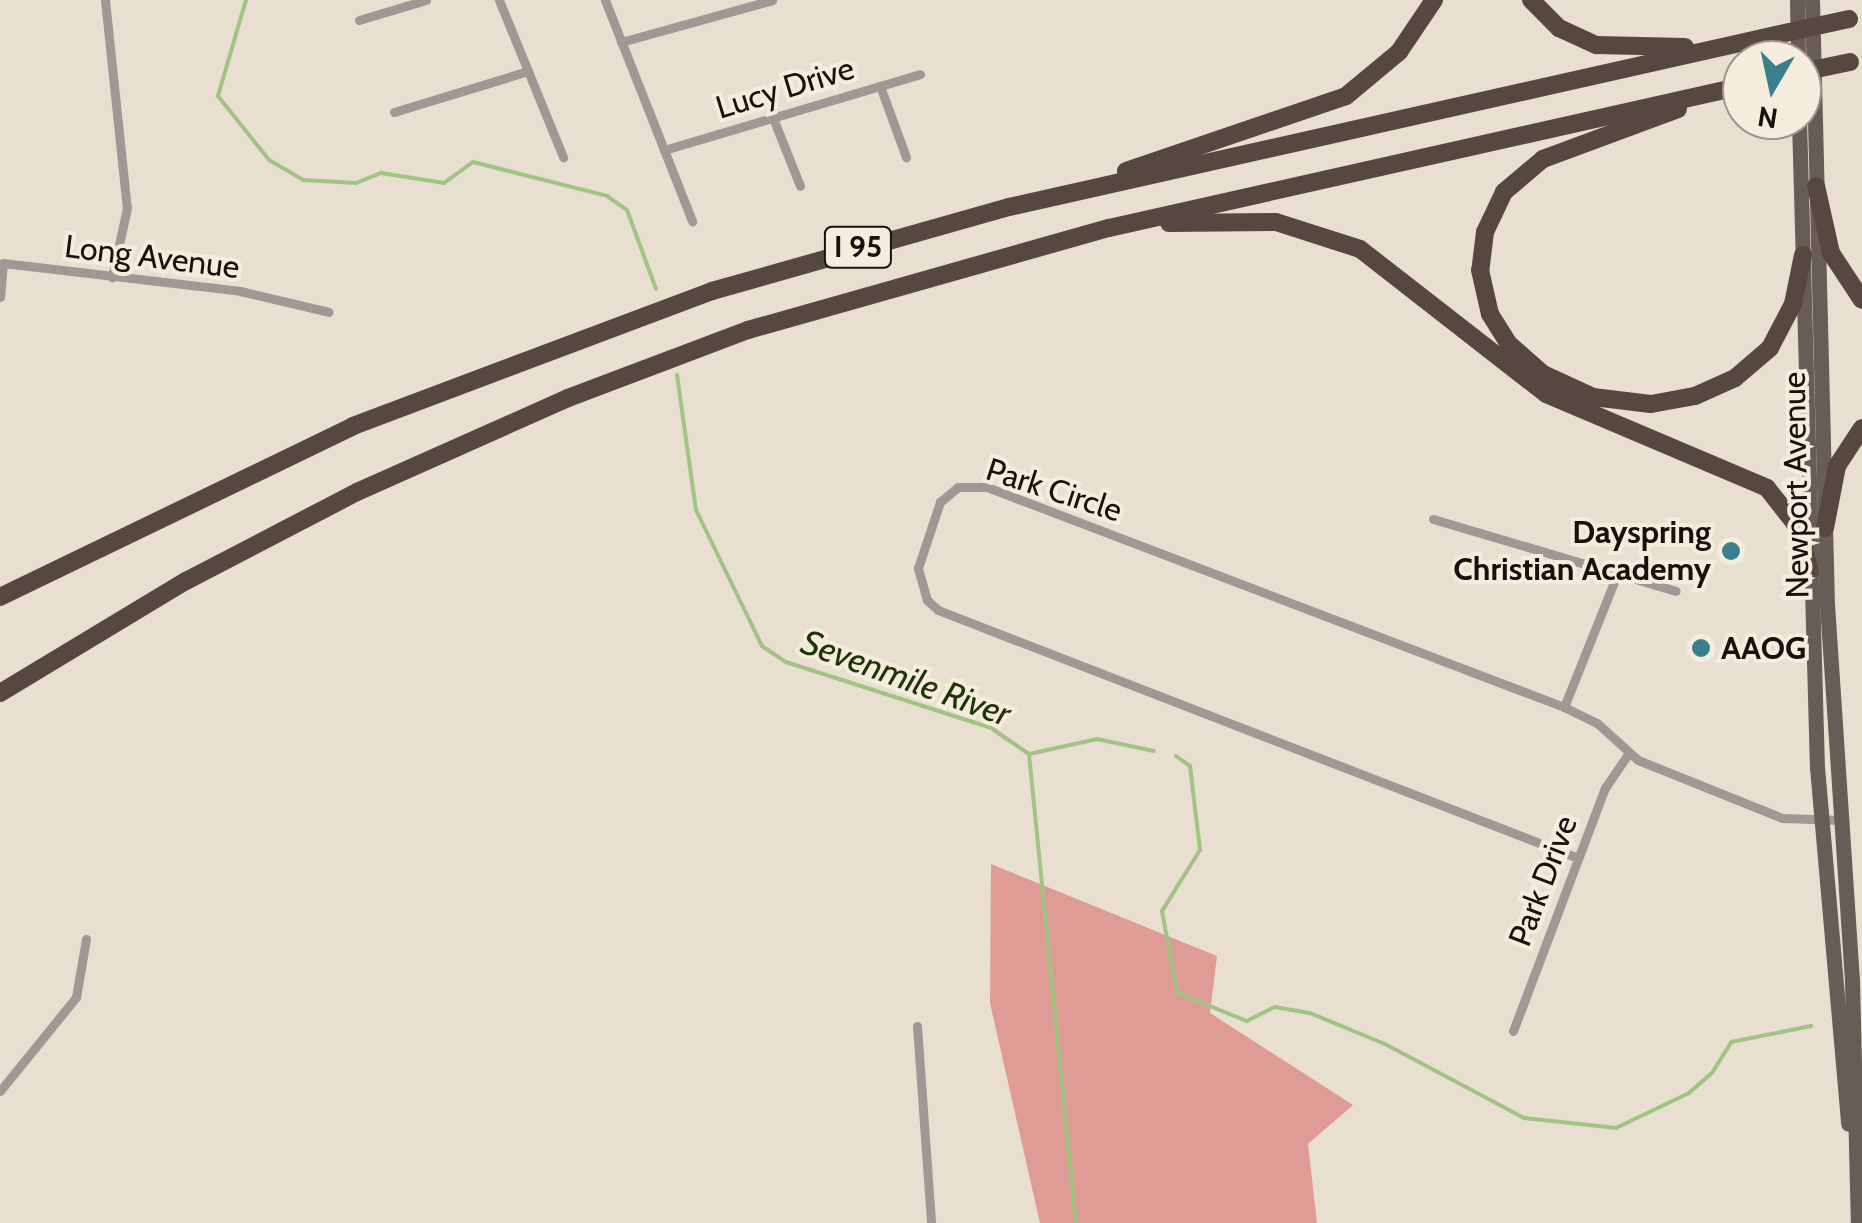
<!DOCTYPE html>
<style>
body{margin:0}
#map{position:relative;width:1862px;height:1223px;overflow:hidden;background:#e8dfd1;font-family:Cabin,sans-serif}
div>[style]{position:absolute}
.green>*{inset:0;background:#df9c96}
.stream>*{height:4px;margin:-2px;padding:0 2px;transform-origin:2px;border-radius:2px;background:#a1c483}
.minor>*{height:9px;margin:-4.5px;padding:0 4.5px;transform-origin:4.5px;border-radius:4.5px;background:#9f9894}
.primary>*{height:15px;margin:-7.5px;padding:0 7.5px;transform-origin:7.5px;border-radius:7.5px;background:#685d56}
.motorway>*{height:18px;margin:-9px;padding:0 9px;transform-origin:9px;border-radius:9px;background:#554840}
.motorway-bridge>*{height:18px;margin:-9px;padding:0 9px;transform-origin:9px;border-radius:9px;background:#554840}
.dots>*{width:28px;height:28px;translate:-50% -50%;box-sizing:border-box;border:5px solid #f5ecde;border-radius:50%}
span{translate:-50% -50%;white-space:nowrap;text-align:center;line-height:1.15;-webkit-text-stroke:8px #f5ecde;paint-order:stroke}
.shield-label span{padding:2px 8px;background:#f5ecde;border:2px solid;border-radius:8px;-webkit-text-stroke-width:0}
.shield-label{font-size:30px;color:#16120e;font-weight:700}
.street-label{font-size:32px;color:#16120e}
.poi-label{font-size:32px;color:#16120e;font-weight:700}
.right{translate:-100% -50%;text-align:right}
.left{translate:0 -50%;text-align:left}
.water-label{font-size:35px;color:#1f3506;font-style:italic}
.north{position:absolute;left:1722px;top:40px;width:100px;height:100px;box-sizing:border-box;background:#f5ecde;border:2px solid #9c958b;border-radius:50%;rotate:189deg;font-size:28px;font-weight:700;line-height:40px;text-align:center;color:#16120e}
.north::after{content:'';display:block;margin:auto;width:35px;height:45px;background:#397f8c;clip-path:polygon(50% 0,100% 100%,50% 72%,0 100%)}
</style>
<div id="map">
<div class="green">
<div style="clip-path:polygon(991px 864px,1217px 956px,1210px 1013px,1353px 1105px,1308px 1144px,1317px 1223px,1040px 1223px,990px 1003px)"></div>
</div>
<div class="stream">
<div style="left:246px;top:0;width:100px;rotate:106.3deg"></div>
<div style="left:218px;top:96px;width:82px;rotate:51.4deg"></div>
<div style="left:269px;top:160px;width:39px;rotate:30deg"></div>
<div style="left:303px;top:180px;width:53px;rotate:3.2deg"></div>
<div style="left:356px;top:183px;width:27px;rotate:-22deg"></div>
<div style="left:381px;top:173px;width:64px;rotate:9deg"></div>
<div style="left:444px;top:183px;width:36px;rotate:-36deg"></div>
<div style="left:473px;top:162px;width:138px;rotate:14.2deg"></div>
<div style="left:607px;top:196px;width:24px;rotate:35deg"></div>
<div style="left:627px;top:210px;width:84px;rotate:69.8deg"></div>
<div style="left:677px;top:375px;width:136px;rotate:82deg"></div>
<div style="left:696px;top:510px;width:151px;rotate:64.1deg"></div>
<div style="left:762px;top:646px;width:29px;rotate:34deg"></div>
<div style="left:786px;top:662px;width:215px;rotate:17.8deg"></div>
<div style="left:991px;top:728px;width:46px;rotate:34.4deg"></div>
<div style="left:1029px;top:754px;width:471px;rotate:84.3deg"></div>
<div style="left:1029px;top:754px;width:70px;rotate:-12.4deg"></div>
<div style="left:1097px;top:739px;width:58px;rotate:11.9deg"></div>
<div style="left:1176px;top:756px;width:17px;rotate:36deg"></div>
<div style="left:1190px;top:766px;width:85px;rotate:83.2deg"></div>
<div style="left:1200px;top:850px;width:72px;rotate:121.9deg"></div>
<div style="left:1162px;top:911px;width:83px;rotate:79.6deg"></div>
<div style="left:1177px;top:993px;width:75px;rotate:21.8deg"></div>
<div style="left:1247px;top:1021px;width:31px;rotate:-27deg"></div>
<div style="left:1275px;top:1007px;width:36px;rotate:10deg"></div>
<div style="left:1310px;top:1013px;width:81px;rotate:22.5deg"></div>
<div style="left:1385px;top:1044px;width:157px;rotate:28deg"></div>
<div style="left:1524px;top:1118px;width:93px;rotate:6.2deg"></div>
<div style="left:1616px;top:1128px;width:81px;rotate:-25.6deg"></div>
<div style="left:1689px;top:1093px;width:30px;rotate:-41deg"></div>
<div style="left:1712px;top:1073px;width:36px;rotate:-58deg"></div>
<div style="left:1731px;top:1042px;width:82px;rotate:-11.3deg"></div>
</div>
<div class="minor">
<div style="left:105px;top:0;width:209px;rotate:84deg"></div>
<div style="left:127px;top:208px;width:71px;rotate:102.3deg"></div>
<div style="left:499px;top:0;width:170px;rotate:67.8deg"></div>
<div style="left:605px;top:0;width:238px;rotate:68.5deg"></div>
<div style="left:359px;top:20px;width:70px;rotate:-16.6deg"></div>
<div style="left:621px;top:42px;width:157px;rotate:-15.5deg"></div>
<div style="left:880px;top:86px;width:76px;rotate:69.9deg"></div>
<div style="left:394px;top:112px;width:140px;rotate:-17deg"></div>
<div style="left:773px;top:118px;width:73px;rotate:68.3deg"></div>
<div style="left:664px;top:150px;width:267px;rotate:-16.5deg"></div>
<div style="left:0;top:297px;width:34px;rotate:-85deg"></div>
<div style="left:3px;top:263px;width:239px;rotate:6.7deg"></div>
<div style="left:240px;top:291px;width:91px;rotate:13.3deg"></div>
<div style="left:1433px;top:519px;width:253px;rotate:16.5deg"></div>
<div style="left:1564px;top:707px;width:145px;rotate:-68.2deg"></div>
<div style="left:1578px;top:858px;width:686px;rotate:-158.82deg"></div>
<div style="left:938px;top:610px;width:15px;rotate:-138deg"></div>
<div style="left:927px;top:600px;width:33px;rotate:-106deg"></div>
<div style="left:918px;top:568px;width:70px;rotate:-71.6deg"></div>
<div style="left:940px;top:502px;width:23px;rotate:-40deg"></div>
<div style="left:958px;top:487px;width:29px"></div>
<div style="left:987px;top:487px;width:618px;rotate:20.87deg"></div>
<div style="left:1564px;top:707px;width:37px;rotate:26deg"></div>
<div style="left:1597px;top:723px;width:55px;rotate:42.1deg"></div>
<div style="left:1638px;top:760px;width:155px;rotate:21.9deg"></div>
<div style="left:1782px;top:818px;width:59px;rotate:1.9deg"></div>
<div style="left:917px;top:1026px;width:197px;rotate:85.9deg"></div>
<div style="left:1513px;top:1031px;width:260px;rotate:-69.3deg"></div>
<div style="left:1605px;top:788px;width:41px;rotate:-55.9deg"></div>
<div style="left:0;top:1091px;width:121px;rotate:-51deg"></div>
<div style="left:76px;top:997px;width:59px;rotate:-80.2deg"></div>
</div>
<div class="primary">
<div style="left:1797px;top:0;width:60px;rotate:89deg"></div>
<div style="left:1812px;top:0;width:604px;rotate:88.58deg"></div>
<div style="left:1827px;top:604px;width:379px;rotate:86.2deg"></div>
<div style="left:1852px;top:982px;width:241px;rotate:88.6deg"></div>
<div style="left:1799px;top:120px;width:647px;rotate:88.41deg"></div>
<div style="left:1817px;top:767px;width:358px;rotate:85deg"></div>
</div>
<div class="motorway">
<div style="left:1531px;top:0;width:40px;rotate:45deg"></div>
<div style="left:1559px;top:28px;width:41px;rotate:24.7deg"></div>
<div style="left:1596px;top:45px;width:89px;rotate:1.3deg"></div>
<div style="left:1678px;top:109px;width:144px;rotate:159.7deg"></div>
<div style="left:1543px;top:159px;width:51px;rotate:139.8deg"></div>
<div style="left:1504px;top:192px;width:44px;rotate:115.4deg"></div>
<div style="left:1485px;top:232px;width:38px;rotate:97deg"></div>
<div style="left:1480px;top:270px;width:45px;rotate:77.2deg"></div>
<div style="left:1490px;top:314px;width:36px;rotate:58deg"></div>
<div style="left:1509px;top:344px;width:45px;rotate:41.4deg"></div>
<div style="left:1543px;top:374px;width:55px;rotate:24.7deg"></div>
<div style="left:1593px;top:397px;width:58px;rotate:6.9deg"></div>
<div style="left:1651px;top:404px;width:45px;rotate:-10.3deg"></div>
<div style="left:1695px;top:396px;width:44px;rotate:-24.2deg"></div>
<div style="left:1735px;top:378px;width:46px;rotate:-40.6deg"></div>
<div style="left:1770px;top:348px;width:50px;rotate:-62.4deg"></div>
<div style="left:1793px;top:304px;width:50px;rotate:-78.5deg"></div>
<div style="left:1126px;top:171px;width:232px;rotate:-18.8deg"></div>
<div style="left:1346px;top:96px;width:69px;rotate:-39.7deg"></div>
<div style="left:1399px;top:52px;width:63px;rotate:-56.1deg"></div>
<div style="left:1816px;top:186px;width:69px;rotate:77.4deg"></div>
<div style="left:1831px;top:253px;width:56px;rotate:56.6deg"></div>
<div style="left:1169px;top:223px;width:107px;rotate:-0.5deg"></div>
<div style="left:1276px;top:222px;width:88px;rotate:17.8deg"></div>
<div style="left:1360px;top:249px;width:236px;rotate:37.9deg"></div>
<div style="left:1546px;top:394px;width:240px;rotate:23deg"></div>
<div style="left:1767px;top:488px;width:48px;rotate:51.7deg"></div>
<div style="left:1797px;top:526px;width:47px;rotate:73.9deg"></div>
<div style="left:1825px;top:528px;width:63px;rotate:-79deg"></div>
<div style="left:1837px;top:466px;width:45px;rotate:-56.7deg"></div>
<div style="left:0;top:597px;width:392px;rotate:-25.8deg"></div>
<div style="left:353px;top:426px;width:384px;rotate:-20.6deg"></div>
<div style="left:712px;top:291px;width:309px;rotate:-15.8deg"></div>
<div style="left:1009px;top:207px;width:772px;rotate:-12.65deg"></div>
<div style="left:0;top:693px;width:217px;rotate:-31.1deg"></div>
<div style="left:186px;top:581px;width:193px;rotate:-27.5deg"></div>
<div style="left:357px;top:492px;width:231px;rotate:-24deg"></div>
<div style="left:568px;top:398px;width:192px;rotate:-20.7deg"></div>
<div style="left:748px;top:330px;width:375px;rotate:-15.8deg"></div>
<div style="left:1109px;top:228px;width:649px;rotate:-12.64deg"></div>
</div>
<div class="motorway-bridge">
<div style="left:1762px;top:38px;width:89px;rotate:-12.3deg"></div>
<div style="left:1802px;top:72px;width:49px;rotate:-11.8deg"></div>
</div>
<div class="dots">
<div style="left:1731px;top:551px;background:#397f8c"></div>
<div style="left:1701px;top:648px;background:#397f8c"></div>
</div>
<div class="shield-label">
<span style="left:858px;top:247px">I 95</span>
</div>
<div class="street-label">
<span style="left:785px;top:88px;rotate:-17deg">Lucy Drive</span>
<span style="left:152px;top:257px;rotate:7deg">Long Avenue</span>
<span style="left:1796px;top:485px;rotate:-91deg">Newport Avenue</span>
<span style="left:1054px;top:490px;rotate:18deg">Park Circle</span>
<span style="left:1543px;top:881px;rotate:-69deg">Park Drive</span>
</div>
<div class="poi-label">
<span class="right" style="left:1711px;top:551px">Dayspring<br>Christian Academy</span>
<span class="left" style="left:1721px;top:648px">AAOG</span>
</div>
<div class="water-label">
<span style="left:906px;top:678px;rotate:20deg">Sevenmile River</span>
</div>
<div class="north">N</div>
</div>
